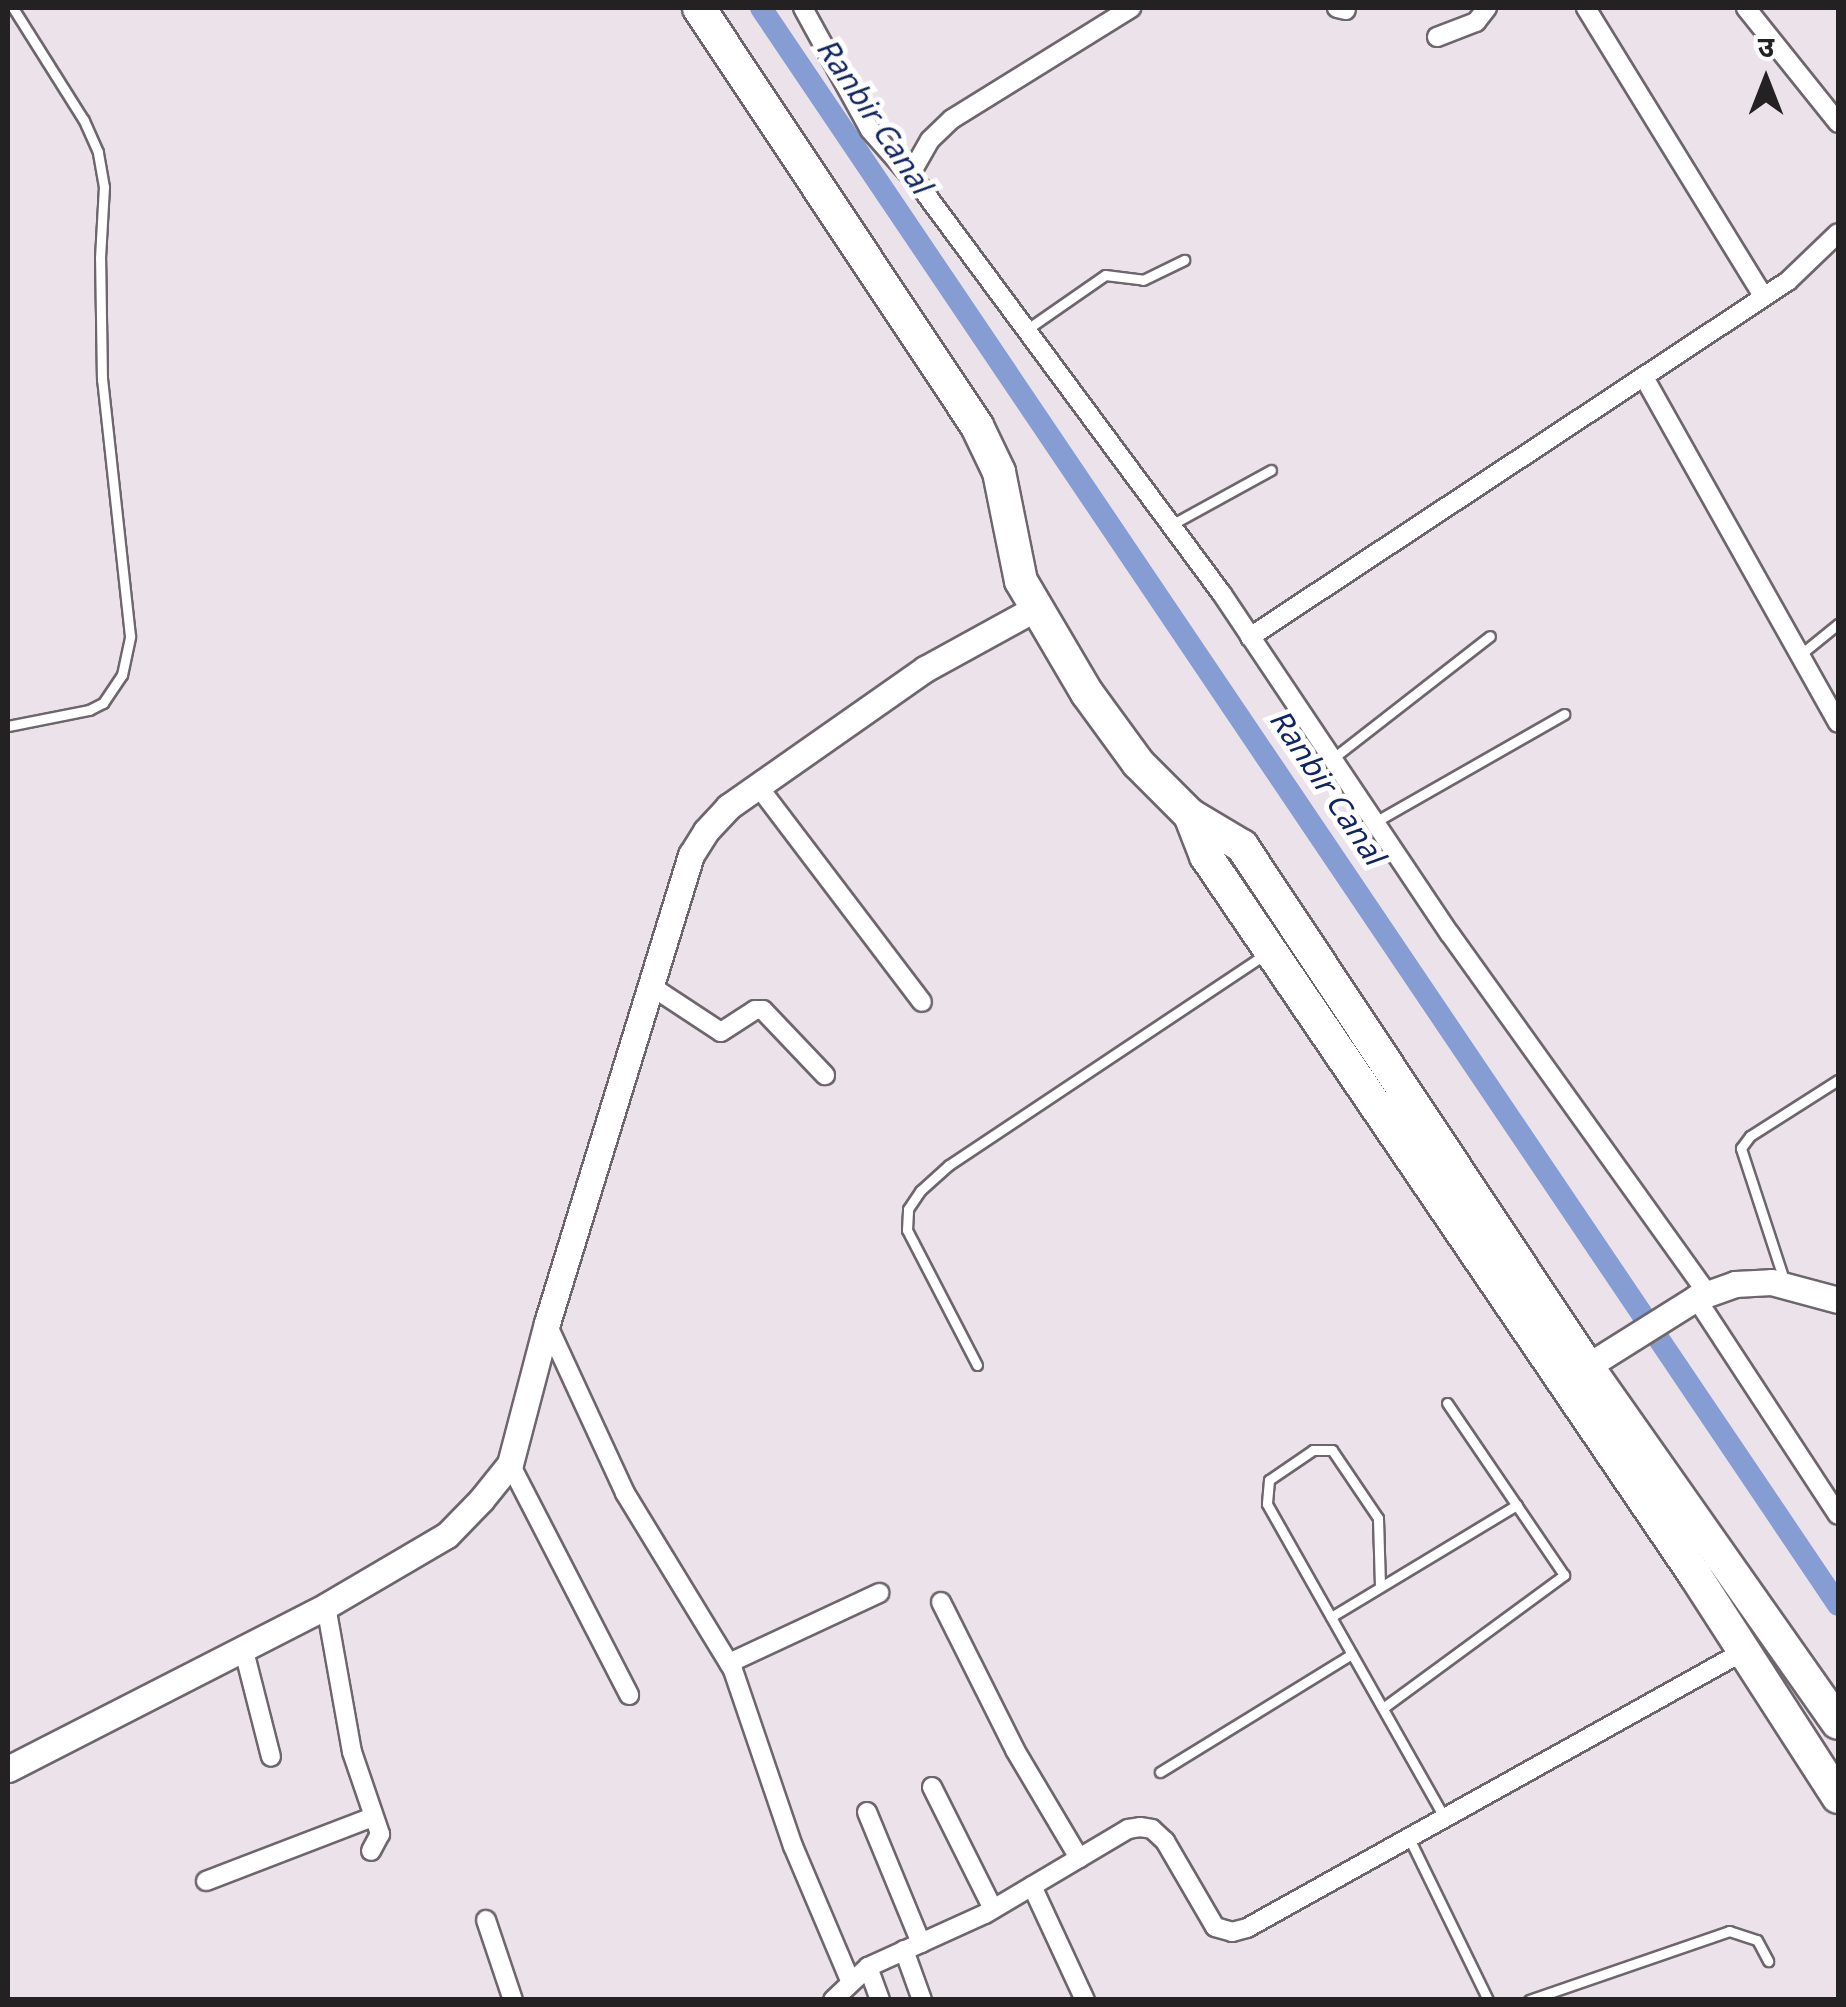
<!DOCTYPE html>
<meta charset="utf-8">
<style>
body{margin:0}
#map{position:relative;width:1846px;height:2007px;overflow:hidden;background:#ece3ea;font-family:Georgia,"Noto Sans Devanagari",serif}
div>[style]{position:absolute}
.canal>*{height:22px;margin:-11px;padding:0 11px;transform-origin:11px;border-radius:11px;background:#859dd3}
.roads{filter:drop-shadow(2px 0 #6e666d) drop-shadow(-2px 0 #6e666d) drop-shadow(0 2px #6e666d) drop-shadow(0 -2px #6e666d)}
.lane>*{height:9px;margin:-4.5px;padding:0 4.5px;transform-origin:4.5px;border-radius:4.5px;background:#fff}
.street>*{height:18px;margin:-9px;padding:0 9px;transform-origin:9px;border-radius:9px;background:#fff}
.secondary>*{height:25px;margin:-12.5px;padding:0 12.5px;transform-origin:12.5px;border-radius:12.5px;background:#fff}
.highway>*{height:32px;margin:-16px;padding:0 16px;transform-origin:16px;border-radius:16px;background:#fff}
span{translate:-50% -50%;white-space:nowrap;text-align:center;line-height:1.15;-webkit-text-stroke:10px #fff;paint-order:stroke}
.water-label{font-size:30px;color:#0f2463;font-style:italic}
.frame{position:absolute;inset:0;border:10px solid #242123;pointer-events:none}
.north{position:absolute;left:1716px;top:30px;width:100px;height:100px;-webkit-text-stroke:8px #fff;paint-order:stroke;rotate:0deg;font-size:28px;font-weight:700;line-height:40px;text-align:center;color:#242123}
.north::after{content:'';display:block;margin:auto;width:35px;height:45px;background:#242123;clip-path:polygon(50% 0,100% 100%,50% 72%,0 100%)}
</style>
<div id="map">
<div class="canal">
<div style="left:761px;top:8px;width:1926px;rotate:56deg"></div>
</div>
<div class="roads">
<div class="lane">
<div style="left:1026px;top:330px;width:96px;rotate:-34.8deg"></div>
<div style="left:1105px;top:275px;width:38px;rotate:7deg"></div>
<div style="left:1143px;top:280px;width:46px;rotate:-26deg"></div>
<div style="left:1171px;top:525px;width:114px;rotate:-28.8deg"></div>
<div style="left:1801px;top:654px;width:48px;rotate:-39deg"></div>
<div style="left:8px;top:726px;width:83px;rotate:-11.2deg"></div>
<div style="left:89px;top:710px;width:16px;rotate:-27deg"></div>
<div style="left:103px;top:703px;width:34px;rotate:-56deg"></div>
<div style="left:122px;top:675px;width:40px;rotate:-78deg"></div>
<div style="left:130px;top:636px;width:258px;rotate:-96.2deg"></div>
<div style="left:102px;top:380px;width:122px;rotate:-90.9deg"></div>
<div style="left:100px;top:258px;width:71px;rotate:-86.8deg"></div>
<div style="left:104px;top:187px;width:36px;rotate:-100deg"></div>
<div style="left:98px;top:152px;width:36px;rotate:-114deg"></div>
<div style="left:83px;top:119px;width:131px;rotate:-122.2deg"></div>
<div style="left:1332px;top:759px;width:200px;rotate:-37.9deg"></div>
<div style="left:1375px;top:822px;width:218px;rotate:-29.7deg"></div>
<div style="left:1785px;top:1283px;width:142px;rotate:-108.1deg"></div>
<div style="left:1741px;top:1148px;width:15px;rotate:-53deg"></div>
<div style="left:1750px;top:1136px;width:104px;rotate:-32.5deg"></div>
<div style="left:977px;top:1365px;width:152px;rotate:-117.4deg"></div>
<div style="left:907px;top:1230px;width:21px;rotate:-87deg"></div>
<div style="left:908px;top:1209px;width:22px;rotate:-56deg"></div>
<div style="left:920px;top:1191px;width:39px;rotate:-42deg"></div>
<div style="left:949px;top:1165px;width:379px;rotate:-33.7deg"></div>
<div style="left:1380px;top:1586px;width:68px;rotate:-91.7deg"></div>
<div style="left:1378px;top:1518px;width:82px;rotate:-124.1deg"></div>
<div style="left:1332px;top:1450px;width:19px;rotate:180deg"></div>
<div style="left:1313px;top:1450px;width:53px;rotate:145.7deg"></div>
<div style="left:1269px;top:1480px;width:24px;rotate:95deg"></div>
<div style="left:1267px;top:1504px;width:361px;rotate:60.5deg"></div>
<div style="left:1331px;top:1617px;width:217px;rotate:-31.1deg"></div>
<div style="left:1383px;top:1708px;width:225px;rotate:-36.3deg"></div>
<div style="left:1564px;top:1575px;width:208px;rotate:-124.2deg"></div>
<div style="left:1160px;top:1772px;width:225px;rotate:-31.6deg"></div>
<div style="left:1410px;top:1840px;width:178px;rotate:64deg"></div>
<div style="left:1529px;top:2000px;width:212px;rotate:-19deg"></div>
<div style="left:1729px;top:1931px;width:29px;rotate:18deg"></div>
<div style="left:1757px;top:1940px;width:24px;rotate:62deg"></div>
</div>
<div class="street">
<div style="left:803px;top:8px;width:139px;rotate:61.2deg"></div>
<div style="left:870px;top:130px;width:79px;rotate:48.6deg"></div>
<div style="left:922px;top:189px;width:504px;rotate:53.47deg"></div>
<div style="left:1222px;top:594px;width:409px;rotate:56.2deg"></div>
<div style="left:1450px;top:934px;width:443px;rotate:54.4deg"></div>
<div style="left:1337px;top:8px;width:9px;rotate:13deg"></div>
<div style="left:1586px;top:8px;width:339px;rotate:58.4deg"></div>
<div style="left:1746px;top:8px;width:147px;rotate:51.3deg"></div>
<div style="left:1437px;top:37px;width:42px;rotate:-21deg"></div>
<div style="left:1476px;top:22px;width:18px;rotate:-52deg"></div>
<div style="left:910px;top:175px;width:40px;rotate:-60.3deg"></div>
<div style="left:930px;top:140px;width:30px;rotate:-44deg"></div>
<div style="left:952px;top:119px;width:211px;rotate:-31.8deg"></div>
<div style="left:1645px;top:379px;width:394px;rotate:60.7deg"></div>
<div style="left:1250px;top:637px;width:645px;rotate:-33.49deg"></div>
<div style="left:1788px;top:281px;width:69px;rotate:-43.8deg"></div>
<div style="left:758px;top:786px;width:271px;rotate:52.8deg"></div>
<div style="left:654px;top:988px;width:80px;rotate:33.3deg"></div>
<div style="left:721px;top:1032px;width:40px;rotate:-32.9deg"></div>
<div style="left:755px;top:1010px;width:8px"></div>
<div style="left:763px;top:1010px;width:90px;rotate:46.4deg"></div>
<div style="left:1696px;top:1298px;width:259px;rotate:56.8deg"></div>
<div style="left:547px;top:1324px;width:186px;rotate:65.2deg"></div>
<div style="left:625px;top:1493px;width:207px;rotate:58.6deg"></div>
<div style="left:733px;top:1670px;width:186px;rotate:71.2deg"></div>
<div style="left:793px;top:1846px;width:146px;rotate:67deg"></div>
<div style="left:510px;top:1464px;width:260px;rotate:62.7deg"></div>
<div style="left:941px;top:1602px;width:165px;rotate:63.4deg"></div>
<div style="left:1015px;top:1750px;width:126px;rotate:59.3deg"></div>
<div style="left:326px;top:1606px;width:148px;rotate:79.9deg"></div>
<div style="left:352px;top:1752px;width:87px;rotate:71.1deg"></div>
<div style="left:380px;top:1834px;width:19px;rotate:118deg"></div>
<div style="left:244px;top:1651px;width:109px;rotate:75.7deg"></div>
<div style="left:729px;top:1663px;width:166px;rotate:-25deg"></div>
<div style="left:932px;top:1787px;width:136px;rotate:63.4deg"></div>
<div style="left:867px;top:1812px;width:142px;rotate:67.6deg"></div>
<div style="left:206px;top:1881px;width:179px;rotate:-21deg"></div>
<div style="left:1032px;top:1886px;width:126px;rotate:65.1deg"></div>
<div style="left:486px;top:1920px;width:84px;rotate:71.4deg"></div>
<div style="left:904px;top:1950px;width:53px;rotate:70.2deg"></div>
<div style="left:868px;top:1967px;width:35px;rotate:70deg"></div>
<div style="left:833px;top:2000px;width:48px;rotate:-43.3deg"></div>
<div style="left:868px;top:1967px;width:128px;rotate:-24.4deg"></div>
<div style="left:985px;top:1914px;width:166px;rotate:-30.7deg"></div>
<div style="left:1128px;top:1829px;width:12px;rotate:-9deg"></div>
<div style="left:1140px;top:1827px;width:12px;rotate:9deg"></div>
<div style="left:1152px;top:1829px;width:18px;rotate:43deg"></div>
<div style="left:1165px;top:1841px;width:99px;rotate:59.8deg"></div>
<div style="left:1215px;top:1927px;width:18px;rotate:16deg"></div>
<div style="left:1232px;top:1932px;width:16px;rotate:-15deg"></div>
<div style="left:1247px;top:1928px;width:569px;rotate:-29.13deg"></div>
</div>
<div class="secondary">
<div style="left:1575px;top:1374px;width:143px;rotate:-32.1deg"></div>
<div style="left:1696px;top:1298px;width:41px;rotate:-19.7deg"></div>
<div style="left:1735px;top:1284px;width:36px;rotate:-3deg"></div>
<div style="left:1771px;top:1282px;width:69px;rotate:15deg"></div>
<div style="left:8px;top:1769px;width:357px;rotate:-27.1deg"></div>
<div style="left:326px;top:1606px;width:140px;rotate:-30.4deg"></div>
<div style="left:447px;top:1535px;width:49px;rotate:-45.8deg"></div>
<div style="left:481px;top:1500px;width:46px;rotate:-51.1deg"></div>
<div style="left:510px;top:1464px;width:146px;rotate:-75.3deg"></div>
<div style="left:547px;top:1323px;width:490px;rotate:-72.9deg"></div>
<div style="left:691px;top:855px;width:28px;rotate:-58deg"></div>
<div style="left:706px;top:831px;width:33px;rotate:-47deg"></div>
<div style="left:728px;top:807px;width:241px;rotate:-35deg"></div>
<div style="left:925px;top:669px;width:124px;rotate:-28.8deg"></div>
</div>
<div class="highway">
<div style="left:699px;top:8px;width:502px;rotate:56.37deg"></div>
<div style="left:977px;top:426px;width:51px;rotate:64.4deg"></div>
<div style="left:999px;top:472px;width:111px;rotate:78.6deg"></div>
<div style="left:1021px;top:581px;width:130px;rotate:59.5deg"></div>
<div style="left:1087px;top:693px;width:87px;rotate:53.9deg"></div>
<div style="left:1138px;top:763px;width:74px;rotate:45deg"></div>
<div style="left:1190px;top:815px;width:61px;rotate:30.8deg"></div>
<div style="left:1242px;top:846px;width:624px;rotate:56.44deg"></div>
<div style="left:1587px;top:1366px;width:436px;rotate:54.9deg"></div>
<div style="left:1190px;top:815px;width:44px;rotate:68.7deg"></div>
<div style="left:1206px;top:856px;width:870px;rotate:55.78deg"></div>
<div style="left:1695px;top:1575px;width:264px;rotate:57.2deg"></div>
</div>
</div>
<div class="water-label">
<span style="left:871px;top:118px;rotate:56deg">Ranbir Canal</span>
<span style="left:1324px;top:789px;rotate:56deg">Ranbir Canal</span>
</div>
<div class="frame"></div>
<div class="north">उ</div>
</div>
